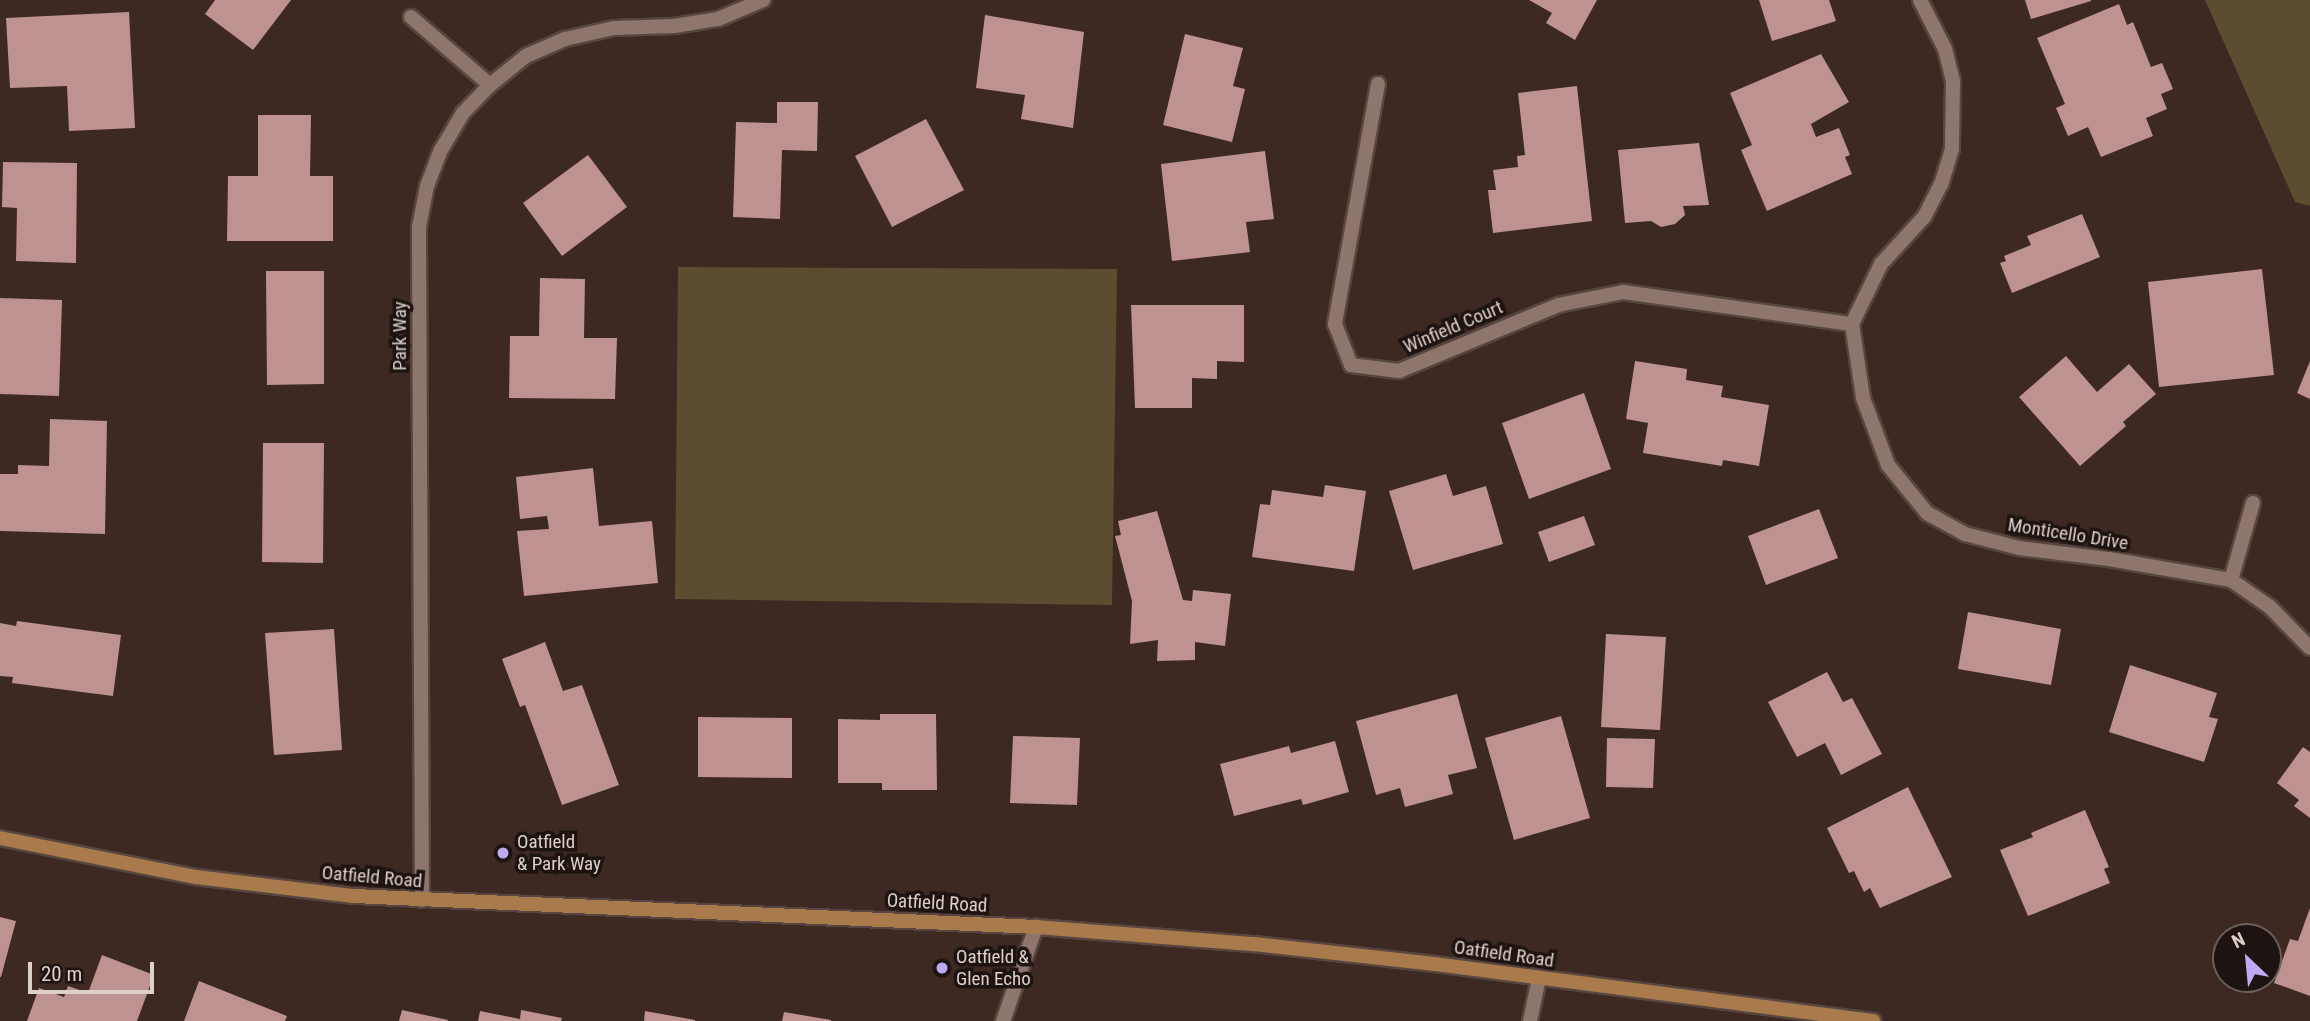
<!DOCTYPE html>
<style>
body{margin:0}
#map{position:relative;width:2310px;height:1021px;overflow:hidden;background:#3d2921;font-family:"Roboto Condensed",sans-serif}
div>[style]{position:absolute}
.green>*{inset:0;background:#5c4d30}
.building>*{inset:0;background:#bd9291}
.roads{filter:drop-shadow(2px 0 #574640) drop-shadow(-2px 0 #574640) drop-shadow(0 2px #574640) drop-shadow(0 -2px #574640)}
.service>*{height:14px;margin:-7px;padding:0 7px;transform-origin:7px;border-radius:7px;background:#8e766d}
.minor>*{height:14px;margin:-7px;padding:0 7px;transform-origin:7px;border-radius:7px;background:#8e766d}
.tertiary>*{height:14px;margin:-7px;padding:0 7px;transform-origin:7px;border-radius:7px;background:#8e766d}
.secondary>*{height:14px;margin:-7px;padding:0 7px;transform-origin:7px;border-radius:7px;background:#a87a4c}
.dots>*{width:19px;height:19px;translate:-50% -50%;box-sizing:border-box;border:4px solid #1d1411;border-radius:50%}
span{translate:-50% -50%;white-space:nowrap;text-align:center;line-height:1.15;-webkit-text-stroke:7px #1d1411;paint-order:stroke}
.street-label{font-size:19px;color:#ddcfca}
.poi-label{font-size:19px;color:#ddcfca}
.left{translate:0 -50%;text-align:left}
.north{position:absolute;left:2212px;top:923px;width:70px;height:70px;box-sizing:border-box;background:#1d1411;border:2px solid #6a5f5b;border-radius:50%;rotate:334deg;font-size:19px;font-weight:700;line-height:28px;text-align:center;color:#ddcfca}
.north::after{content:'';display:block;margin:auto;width:24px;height:32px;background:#bcaaf5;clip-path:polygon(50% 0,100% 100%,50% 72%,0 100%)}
.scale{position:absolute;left:28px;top:962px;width:126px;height:32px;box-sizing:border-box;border:4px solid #ddcfca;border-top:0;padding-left:9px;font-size:21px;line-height:24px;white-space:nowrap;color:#ddcfca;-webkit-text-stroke:5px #1d1411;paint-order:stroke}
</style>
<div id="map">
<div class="green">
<div style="clip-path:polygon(2205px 0,2310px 0,2310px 206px,2295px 202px)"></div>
<div style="clip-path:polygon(678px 267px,1117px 269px,1112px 605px,675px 599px)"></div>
</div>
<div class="building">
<div style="clip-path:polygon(215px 0,291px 0,253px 50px,205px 14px)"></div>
<div style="clip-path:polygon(1529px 0,1597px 0,1575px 40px,1546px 23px,1552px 13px)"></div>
<div style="clip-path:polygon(1759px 0,1829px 0,1836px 21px,1772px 41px)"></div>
<div style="clip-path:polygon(2025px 0,2091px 0,2091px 1px,2031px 19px)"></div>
<div style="clip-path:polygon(2119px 4px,2127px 25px,2133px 22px,2151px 67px,2162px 63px,2173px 89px,2161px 94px,2167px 109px,2146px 118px,2153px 136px,2101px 157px,2088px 127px,2068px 136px,2056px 108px,2065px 104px,2037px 38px)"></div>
<div style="clip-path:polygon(129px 12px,135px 128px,69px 131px,67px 86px,10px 88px,6px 18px)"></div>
<div style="clip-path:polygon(985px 15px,1084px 32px,1073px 128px,1021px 119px,1025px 95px,976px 88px)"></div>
<div style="clip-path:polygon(1185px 34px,1243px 48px,1233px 86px,1245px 89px,1232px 142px,1163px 125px)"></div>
<div style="clip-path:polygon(1821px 54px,1849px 102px,1811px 124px,1816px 137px,1839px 128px,1850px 155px,1845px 157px,1852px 174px,1767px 211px,1741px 150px,1752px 145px,1730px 93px)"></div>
<div style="clip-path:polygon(1577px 86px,1592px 221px,1493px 233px,1488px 190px,1496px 190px,1493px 170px,1518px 167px,1517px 156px,1525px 155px,1518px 93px)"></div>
<div style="clip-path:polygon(777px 102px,818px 102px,817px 151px,782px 150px,780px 219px,733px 217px,736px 122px,777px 123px)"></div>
<div style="clip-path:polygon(258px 115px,311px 115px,310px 176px,333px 176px,333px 241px,227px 241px,228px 176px,258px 176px)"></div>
<div style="clip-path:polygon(926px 119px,964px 190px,892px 227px,855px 156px)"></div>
<div style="clip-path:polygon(1699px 143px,1709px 205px,1683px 206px,1685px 215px,1675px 224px,1661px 227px,1651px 221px,1625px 223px,1618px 150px)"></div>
<div style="clip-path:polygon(1265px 151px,1274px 219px,1246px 222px,1250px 252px,1172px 261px,1161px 164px)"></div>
<div style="clip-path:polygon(588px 155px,627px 207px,562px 256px,523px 203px)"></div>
<div style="clip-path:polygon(3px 162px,77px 163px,76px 263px,16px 261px,17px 208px,2px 207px)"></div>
<div style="clip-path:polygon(2082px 214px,2100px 257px,2012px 293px,2000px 263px,2006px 261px,2004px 256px,2031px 245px,2027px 236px)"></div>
<div style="clip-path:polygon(2262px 269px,2274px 375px,2159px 387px,2148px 282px)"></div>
<div style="clip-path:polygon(266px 271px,324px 271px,324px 384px,267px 385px)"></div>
<div style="clip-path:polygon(540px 278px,585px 279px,584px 338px,617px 338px,615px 399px,509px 398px,510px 336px,539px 336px)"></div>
<div style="clip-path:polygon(0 298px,62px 300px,59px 396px,0 394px)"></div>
<div style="clip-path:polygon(1131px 305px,1244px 305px,1244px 362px,1217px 361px,1217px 379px,1192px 378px,1192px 408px,1135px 408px)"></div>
<div style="clip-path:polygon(2066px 356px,2097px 392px,2129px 364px,2156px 394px,2123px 422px,2126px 426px,2080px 466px,2019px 397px)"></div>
<div style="clip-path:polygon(1635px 361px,1687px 369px,1686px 380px,1723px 386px,1721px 397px,1769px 405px,1759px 466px,1723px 460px,1722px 466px,1643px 453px,1648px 423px,1626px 419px)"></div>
<div style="clip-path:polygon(2310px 361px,2310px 399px,2297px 393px)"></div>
<div style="clip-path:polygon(1584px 393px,1611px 469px,1529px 499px,1502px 423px)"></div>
<div style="clip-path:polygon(50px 419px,107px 421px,105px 534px,0 531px,0 474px,18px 474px,18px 465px,49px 466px)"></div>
<div style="clip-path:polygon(263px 443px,324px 443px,323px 563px,262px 562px)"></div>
<div style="clip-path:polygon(593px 468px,599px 526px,652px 521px,658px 583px,524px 596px,517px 531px,549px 529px,547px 516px,520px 519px,516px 477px)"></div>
<div style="clip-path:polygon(1446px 474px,1453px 496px,1486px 486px,1503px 544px,1413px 570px,1389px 491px)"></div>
<div style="clip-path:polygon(1325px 485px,1366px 491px,1354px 571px,1252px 557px,1260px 504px,1270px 505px,1272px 490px,1323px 497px)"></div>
<div style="clip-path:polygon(1819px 509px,1838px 558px,1766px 585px,1748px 536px)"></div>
<div style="clip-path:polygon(1157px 511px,1183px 600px,1192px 601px,1193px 590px,1231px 594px,1225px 646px,1195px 642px,1195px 660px,1157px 661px,1158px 640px,1130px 644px,1132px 601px,1115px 536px,1121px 535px,1118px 521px)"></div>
<div style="clip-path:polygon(1584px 516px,1595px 545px,1549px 562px,1538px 532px)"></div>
<div style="clip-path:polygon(1968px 612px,2061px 629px,2051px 685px,1958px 669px)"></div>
<div style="clip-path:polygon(17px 621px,121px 635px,113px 696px,12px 683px,13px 677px,0 676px,0 623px,16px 626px)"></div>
<div style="clip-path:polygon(334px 629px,342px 750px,274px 755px,265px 633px)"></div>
<div style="clip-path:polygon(1606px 634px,1666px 637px,1660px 730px,1601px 727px)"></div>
<div style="clip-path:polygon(545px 642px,563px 691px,582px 685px,619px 785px,562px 805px,525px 705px,520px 707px,502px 659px)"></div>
<div style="clip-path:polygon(2130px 665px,2217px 693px,2209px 717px,2218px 719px,2204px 762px,2109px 732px)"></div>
<div style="clip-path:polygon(1827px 672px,1843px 702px,1852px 698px,1882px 754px,1841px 775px,1825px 743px,1797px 757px,1768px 702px)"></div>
<div style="clip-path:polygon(1457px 694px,1477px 768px,1448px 775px,1453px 794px,1405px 807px,1400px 788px,1376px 795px,1356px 721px)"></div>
<div style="clip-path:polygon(880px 714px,936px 714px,937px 790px,882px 790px,882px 783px,838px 783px,838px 719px,880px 720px)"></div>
<div style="clip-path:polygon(1561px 716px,1590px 818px,1514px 840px,1485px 738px)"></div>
<div style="clip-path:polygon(698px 717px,792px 718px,792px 778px,698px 777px)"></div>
<div style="clip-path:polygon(1013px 736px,1080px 738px,1077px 805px,1010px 803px)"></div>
<div style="clip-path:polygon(1607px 738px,1655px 739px,1653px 788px,1606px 787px)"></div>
<div style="clip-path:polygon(1335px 741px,1349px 792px,1303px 805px,1301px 799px,1234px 816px,1220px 764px,1289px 746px,1291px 753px)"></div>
<div style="clip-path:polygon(2303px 747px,2310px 752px,2310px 818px,2294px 806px,2299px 800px,2277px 783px)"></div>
<div style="clip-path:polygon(1908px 787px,1952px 877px,1880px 908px,1870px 888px,1864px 892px,1854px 871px,1849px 873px,1827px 828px)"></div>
<div style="clip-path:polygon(2085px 810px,2109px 867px,2104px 869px,2110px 883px,2028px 916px,2000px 850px,2033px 837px,2031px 833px)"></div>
<div style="clip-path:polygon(2310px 908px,2310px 996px,2274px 983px,2290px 939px,2298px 941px)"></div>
<div style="clip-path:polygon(0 917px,16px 921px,1px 977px,0 977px)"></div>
<div style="clip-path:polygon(102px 955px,154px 975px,137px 1021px,27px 1021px,39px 988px,64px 997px,68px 986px,88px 993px)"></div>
<div style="clip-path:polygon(199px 981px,287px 1016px,285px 1021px,184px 1021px)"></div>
<div style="clip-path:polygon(402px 1010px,448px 1020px,448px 1021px,399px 1021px)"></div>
<div style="clip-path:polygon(521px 1010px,562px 1018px,561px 1021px,478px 1021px,480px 1011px,520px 1019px)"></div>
<div style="clip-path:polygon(645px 1011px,695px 1020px,695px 1021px,644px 1021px)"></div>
<div style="clip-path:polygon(784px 1012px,831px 1020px,831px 1021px,782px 1021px)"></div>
</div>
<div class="roads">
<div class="service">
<div style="left:411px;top:17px;width:104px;rotate:40.7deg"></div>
<div style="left:1530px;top:1021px;width:44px;rotate:-78.2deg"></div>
</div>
<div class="minor">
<div style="left:1920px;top:0;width:55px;rotate:63deg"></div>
<div style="left:1945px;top:49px;width:34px;rotate:76deg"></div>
<div style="left:1953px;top:82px;width:67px;rotate:90.9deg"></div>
<div style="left:1952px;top:149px;width:37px;rotate:107deg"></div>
<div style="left:1941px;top:184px;width:37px;rotate:117deg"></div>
<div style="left:1924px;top:217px;width:64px;rotate:132.5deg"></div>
<div style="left:1881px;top:264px;width:67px;rotate:115.8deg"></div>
<div style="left:1852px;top:324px;width:75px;rotate:81.5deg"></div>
<div style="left:1863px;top:398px;width:72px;rotate:69.5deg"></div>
<div style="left:1888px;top:465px;width:62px;rotate:50.9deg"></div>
<div style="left:1927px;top:513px;width:43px;rotate:28.9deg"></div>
<div style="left:1965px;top:534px;width:56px;rotate:14.5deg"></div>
<div style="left:2019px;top:548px;width:91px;rotate:7deg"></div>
<div style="left:2109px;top:559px;width:124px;rotate:9.8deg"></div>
<div style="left:2231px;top:580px;width:47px;rotate:34.7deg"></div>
<div style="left:2270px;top:607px;width:57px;rotate:45.7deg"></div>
<div style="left:1378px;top:84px;width:244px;rotate:100.2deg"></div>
<div style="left:1335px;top:324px;width:44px;rotate:68.7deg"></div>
<div style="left:1351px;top:365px;width:48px;rotate:7.1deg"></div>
<div style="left:1399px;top:371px;width:172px;rotate:-22.5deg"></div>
<div style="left:1558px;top:305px;width:66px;rotate:-11.3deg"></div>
<div style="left:1623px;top:292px;width:231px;rotate:8deg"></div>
<div style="left:2231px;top:580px;width:80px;rotate:-74.1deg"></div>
<div style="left:422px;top:900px;width:673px;rotate:-90.26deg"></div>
<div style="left:419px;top:227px;width:42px;rotate:-79deg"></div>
<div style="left:427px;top:186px;width:39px;rotate:-69deg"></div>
<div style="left:441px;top:150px;width:43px;rotate:-59.3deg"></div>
<div style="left:463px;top:113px;width:39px;rotate:-46deg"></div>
<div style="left:490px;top:85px;width:46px;rotate:-38.9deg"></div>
<div style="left:526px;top:56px;width:43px;rotate:-23.6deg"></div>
<div style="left:565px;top:39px;width:50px;rotate:-12.7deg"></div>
<div style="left:614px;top:28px;width:60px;rotate:-1.9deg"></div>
<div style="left:674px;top:26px;width:45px;rotate:-9deg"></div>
<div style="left:718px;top:19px;width:49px;rotate:-22.9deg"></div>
</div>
<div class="tertiary">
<div style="left:1003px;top:1021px;width:100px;rotate:-70.7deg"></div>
</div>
<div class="secondary">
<div style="left:0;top:838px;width:200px;rotate:11.3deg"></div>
<div style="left:196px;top:877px;width:159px;rotate:6.9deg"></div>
<div style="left:354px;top:896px;width:683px;rotate:2.6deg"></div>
<div style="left:1036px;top:927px;width:219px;rotate:4.5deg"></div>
<div style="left:1254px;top:944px;width:182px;rotate:6.3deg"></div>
<div style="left:1435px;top:964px;width:442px;rotate:7.4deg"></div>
</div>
</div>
<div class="dots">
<div style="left:503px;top:853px;background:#bcaaf5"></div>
<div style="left:942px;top:968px;background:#bcaaf5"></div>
</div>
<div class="street-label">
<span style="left:1453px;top:327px;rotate:-23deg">Winfield Court</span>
<span style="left:400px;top:336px;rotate:-90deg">Park Way</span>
<span style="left:2068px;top:534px;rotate:9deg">Monticello Drive</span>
<span style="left:372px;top:877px;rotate:5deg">Oatfield Road</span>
<span style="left:937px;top:903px;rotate:3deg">Oatfield Road</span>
<span style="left:1504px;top:954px;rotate:8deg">Oatfield Road</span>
</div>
<div class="poi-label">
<span class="left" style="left:517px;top:853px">Oatfield<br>&amp; Park Way</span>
<span class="left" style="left:956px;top:968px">Oatfield &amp;<br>Glen Echo</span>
</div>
<div class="north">N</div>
<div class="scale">20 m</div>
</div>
